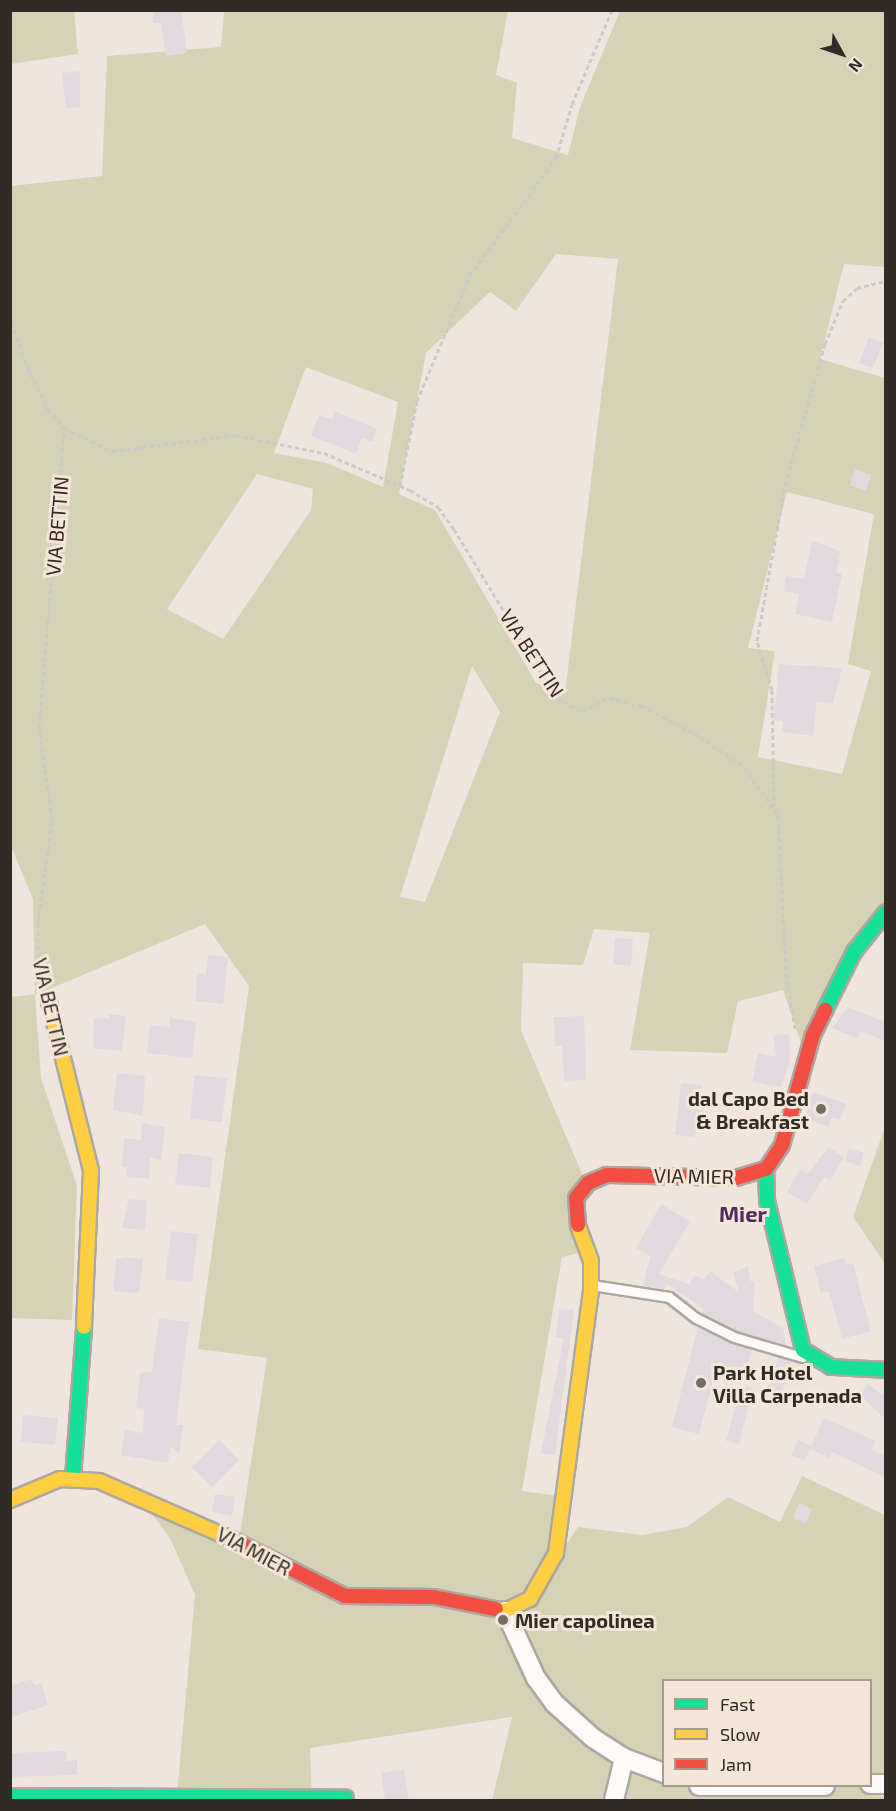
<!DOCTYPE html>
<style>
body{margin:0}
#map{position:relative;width:896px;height:1811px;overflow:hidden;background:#eee6de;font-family:"Exo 2",sans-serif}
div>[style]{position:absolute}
.green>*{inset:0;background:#d5d3b5}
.building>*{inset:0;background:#e2d9df}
.path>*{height:3px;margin-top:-1.5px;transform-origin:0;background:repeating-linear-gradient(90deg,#ccc9c6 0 4.5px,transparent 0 7.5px)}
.roads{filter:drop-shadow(2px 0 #ada7a0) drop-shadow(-2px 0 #ada7a0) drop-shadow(0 2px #ada7a0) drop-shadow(0 -2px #ada7a0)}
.lane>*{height:9px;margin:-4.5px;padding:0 4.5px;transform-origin:4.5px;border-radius:4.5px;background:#fcfbfa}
.street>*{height:18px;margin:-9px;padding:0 9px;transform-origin:9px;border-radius:9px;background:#fcfbfa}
.fast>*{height:14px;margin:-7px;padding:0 7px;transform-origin:7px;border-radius:7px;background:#16e098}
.slow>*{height:14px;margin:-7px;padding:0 7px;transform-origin:7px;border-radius:7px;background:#ffcf43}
.jam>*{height:14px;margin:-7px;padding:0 7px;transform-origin:7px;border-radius:7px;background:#f24e42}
.dots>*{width:16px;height:16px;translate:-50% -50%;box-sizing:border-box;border:3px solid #f5e6d7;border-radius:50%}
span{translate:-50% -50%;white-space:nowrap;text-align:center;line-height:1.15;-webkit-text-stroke:6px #f5e6d7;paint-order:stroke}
.street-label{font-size:20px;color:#312b26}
.poi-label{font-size:20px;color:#312b26;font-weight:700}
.right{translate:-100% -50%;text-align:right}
.left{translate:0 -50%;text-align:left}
.quarter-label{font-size:22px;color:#4f2c64;font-weight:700}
.frame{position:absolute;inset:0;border:12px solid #312b26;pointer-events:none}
.legend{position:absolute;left:662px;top:1679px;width:210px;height:108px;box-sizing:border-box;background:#f5e6d7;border:2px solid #a79b90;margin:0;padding:8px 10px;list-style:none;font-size:18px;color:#312b26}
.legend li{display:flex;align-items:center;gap:12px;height:30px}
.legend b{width:30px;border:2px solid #a79b90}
.north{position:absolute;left:812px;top:24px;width:60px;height:60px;-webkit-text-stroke:4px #f5e6d7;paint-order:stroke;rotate:130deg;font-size:16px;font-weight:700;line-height:24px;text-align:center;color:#312b26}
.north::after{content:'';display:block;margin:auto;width:21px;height:27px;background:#312b26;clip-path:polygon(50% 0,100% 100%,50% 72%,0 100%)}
</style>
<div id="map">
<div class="green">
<div style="clip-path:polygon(11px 10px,74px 11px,78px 54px,11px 64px)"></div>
<div style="clip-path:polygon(evenodd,224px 11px,508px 11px,496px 75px,517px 83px,512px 138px,568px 155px,580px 107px,620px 11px,885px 11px,885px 267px,844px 264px,820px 359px,885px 378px,885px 908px,802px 1046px,783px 990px,738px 1001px,727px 1053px,630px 1050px,650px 933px,594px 929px,583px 965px,523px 963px,521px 1030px,585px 1181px,586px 1251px,562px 1257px,522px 1491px,567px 1497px,559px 1556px,578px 1527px,642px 1535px,687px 1527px,728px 1497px,780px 1522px,802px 1476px,885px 1515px,885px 1800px,492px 1800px,512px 1717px,310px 1748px,312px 1800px,177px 1794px,195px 1595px,170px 1538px,141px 1500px,237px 1554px,267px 1358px,198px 1349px,249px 986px,205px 924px,35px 995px,41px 1078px,77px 1186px,72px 1320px,11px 1318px,11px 997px,35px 994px,33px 899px,10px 844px,11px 186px,102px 176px,107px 56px,221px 47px,224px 11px,556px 254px,618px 259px,565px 693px,536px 683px,435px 510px,399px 494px,426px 353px,490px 292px,516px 311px,556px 254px,224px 11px,306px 367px,398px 402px,383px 487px,327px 463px,274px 453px,306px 367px,224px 11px,257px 474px,313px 489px,311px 510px,223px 639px,167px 609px,257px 474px,224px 11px,787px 492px,874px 514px,848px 664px,871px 671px,842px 774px,758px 757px,775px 651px,748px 648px,787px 492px,224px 11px,472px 666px,500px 712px,425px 902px,400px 897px,472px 666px,224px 11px,664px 1680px,870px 1680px,870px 1786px,664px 1786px,664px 1680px)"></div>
<div style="clip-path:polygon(885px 1127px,885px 1264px,853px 1217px)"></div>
</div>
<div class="building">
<div style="clip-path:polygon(153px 10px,181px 10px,187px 53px,166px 56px,161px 23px,153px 23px)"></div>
<div style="clip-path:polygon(80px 71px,80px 107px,66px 109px,62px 73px)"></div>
<div style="clip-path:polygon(869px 337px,883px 343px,873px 368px,859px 363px)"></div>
<div style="clip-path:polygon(335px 411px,377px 429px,372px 442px,362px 438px,356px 454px,311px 436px,319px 415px,332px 419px)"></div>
<div style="clip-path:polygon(855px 469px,871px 475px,866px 491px,850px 485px)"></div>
<div style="clip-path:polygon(812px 541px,841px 551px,836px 572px,842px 574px,832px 622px,795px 614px,799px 594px,784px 591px,786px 576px,804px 579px)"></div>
<div style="clip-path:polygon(779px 664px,842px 668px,833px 704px,817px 702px,813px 736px,782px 732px,783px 721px,774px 720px)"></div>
<div style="clip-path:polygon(615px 938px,633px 939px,631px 966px,613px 964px)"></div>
<div style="clip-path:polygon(208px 955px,228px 957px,223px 1004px,196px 1001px,197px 973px,206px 974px)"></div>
<div style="clip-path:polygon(848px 1007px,885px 1022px,885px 1041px,861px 1031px,858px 1039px,832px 1028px)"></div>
<div style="clip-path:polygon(109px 1014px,126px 1016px,122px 1051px,93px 1048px,94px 1018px,109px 1019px)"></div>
<div style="clip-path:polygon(584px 1016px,586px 1080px,564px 1081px,562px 1046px,555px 1046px,554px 1017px)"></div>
<div style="clip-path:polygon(170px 1018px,196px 1022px,192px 1058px,147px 1053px,150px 1025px,169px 1027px)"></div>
<div style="clip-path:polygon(789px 1034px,790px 1060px,781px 1087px,752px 1082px,758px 1053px,776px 1057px,774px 1035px)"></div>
<div style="clip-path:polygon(117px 1073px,145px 1076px,143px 1116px,113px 1110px)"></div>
<div style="clip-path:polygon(194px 1075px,227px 1078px,222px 1122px,190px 1119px)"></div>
<div style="clip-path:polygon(681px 1083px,702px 1085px,701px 1095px,708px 1096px,695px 1137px,675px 1135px)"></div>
<div style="clip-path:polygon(813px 1092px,846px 1104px,840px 1120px,832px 1117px,829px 1127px,805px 1118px)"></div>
<div style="clip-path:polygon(142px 1123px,165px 1127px,161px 1160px,150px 1158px,149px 1179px,126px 1177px,127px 1167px,122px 1167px,124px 1138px,141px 1140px)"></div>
<div style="clip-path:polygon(828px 1147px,844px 1157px,830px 1181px,824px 1177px,807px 1204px,787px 1192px,800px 1169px,808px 1174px)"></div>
<div style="clip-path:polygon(849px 1148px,864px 1153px,860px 1166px,845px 1161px)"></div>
<div style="clip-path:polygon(179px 1153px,213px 1157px,210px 1188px,175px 1184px)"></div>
<div style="clip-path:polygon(129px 1199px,147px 1201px,145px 1230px,122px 1228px)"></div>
<div style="clip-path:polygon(661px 1204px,690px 1221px,659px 1274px,689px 1284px,695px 1275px,704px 1280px,710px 1271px,739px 1292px,733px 1273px,748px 1266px,750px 1281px,755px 1281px,753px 1311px,783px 1328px,787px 1346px,736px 1331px,702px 1313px,704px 1309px,666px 1283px,664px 1289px,643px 1286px,650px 1256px,636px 1248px)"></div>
<div style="clip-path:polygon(171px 1231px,198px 1234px,192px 1282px,165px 1279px)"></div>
<div style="clip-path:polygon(127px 1257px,143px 1259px,139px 1293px,113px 1291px,116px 1259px)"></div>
<div style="clip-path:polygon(844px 1258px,846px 1265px,853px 1263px,871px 1331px,842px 1339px,829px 1291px,821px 1293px,814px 1266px)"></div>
<div style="clip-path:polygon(559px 1309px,574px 1310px,555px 1455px,541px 1453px,564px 1338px,556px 1337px)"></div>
<div style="clip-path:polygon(159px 1318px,189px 1322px,176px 1425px,183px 1425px,179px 1454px,171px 1446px,168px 1463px,121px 1455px,125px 1430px,143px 1433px,144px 1409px,136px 1408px,140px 1373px,152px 1372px)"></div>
<div style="clip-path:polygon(698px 1327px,752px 1349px,744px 1377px,716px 1370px,699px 1434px,672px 1427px)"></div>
<div style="clip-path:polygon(778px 1357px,792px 1361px,780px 1398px,767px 1394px)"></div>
<div style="clip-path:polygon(868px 1384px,882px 1395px,885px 1390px,885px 1419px,860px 1395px)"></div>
<div style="clip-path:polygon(741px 1385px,753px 1388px,739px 1444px,726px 1441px)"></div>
<div style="clip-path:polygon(23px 1415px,58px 1418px,55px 1445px,21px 1442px)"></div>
<div style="clip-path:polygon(824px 1418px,876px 1441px,872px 1450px,885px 1456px,885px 1477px,832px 1452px,830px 1458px,810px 1449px,805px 1461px,791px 1455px,798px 1440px,811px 1446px)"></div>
<div style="clip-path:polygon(219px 1440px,239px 1460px,212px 1487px,192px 1467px)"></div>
<div style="clip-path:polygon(215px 1494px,235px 1497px,232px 1516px,212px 1512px)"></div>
<div style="clip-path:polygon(799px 1503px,812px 1509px,806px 1524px,793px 1518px)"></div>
<div style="clip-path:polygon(31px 1679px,35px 1685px,41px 1683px,48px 1705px,10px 1718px,10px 1686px)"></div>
<div style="clip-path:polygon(66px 1751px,67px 1761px,77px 1760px,77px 1775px,10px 1777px,10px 1753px)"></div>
<div style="clip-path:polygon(404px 1769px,409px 1800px,385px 1800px,381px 1773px)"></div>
</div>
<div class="path">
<div style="left:10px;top:315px;width:47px;rotate:72.7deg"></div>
<div style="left:24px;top:360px;width:55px;rotate:63.9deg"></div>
<div style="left:48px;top:409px;width:25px;rotate:50deg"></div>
<div style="left:64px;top:428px;width:53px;rotate:25.6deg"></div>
<div style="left:112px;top:451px;width:125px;rotate:-7.4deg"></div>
<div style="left:236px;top:435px;width:90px;rotate:11.6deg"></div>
<div style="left:324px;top:453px;width:94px;rotate:23.3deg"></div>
<div style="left:410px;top:490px;width:33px;rotate:31deg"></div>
<div style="left:438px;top:507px;width:27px;rotate:54deg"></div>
<div style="left:454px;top:529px;width:199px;rotate:58.8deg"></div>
<div style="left:557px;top:699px;width:28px;rotate:26deg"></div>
<div style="left:582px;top:711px;width:30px;rotate:-26deg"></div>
<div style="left:609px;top:698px;width:34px;rotate:14deg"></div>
<div style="left:642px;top:706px;width:59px;rotate:27.4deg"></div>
<div style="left:694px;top:733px;width:60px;rotate:34.2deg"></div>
<div style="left:744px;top:767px;width:59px;rotate:54.7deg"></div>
<div style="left:778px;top:815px;width:158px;rotate:87.1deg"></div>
<div style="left:786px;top:973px;width:56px;rotate:80.7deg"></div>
<div style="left:400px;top:486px;width:87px;rotate:-78.7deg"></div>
<div style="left:417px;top:401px;width:137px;rotate:-67.2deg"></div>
<div style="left:470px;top:275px;width:145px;rotate:-53.7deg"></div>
<div style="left:556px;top:158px;width:56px;rotate:-73.5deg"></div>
<div style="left:572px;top:104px;width:102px;rotate:-66.9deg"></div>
<div style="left:774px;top:807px;width:117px;rotate:-91deg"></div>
<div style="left:772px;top:690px;width:51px;rotate:-107deg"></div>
<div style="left:757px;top:641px;width:158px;rotate:-79.8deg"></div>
<div style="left:785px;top:485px;width:147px;rotate:-74.2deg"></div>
<div style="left:825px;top:344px;width:47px;rotate:-67.3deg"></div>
<div style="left:843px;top:301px;width:19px;rotate:-43deg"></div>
<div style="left:857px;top:288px;width:29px;rotate:-14deg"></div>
<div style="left:43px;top:984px;width:20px;rotate:-105deg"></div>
<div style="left:38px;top:965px;width:42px;rotate:-90deg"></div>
<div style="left:38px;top:923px;width:105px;rotate:-82.3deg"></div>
<div style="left:52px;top:819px;width:92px;rotate:-98.1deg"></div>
<div style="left:39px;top:728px;width:301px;rotate:-85.2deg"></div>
</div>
<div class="roads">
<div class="lane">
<div style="left:592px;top:1285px;width:78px;rotate:8.9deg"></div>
<div style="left:669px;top:1297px;width:34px;rotate:38deg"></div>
<div style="left:696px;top:1318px;width:42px;rotate:26.6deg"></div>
<div style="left:734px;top:1337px;width:71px;rotate:16.4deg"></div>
</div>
<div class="street">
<div style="left:505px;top:1611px;width:74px;rotate:65.2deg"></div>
<div style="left:536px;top:1678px;width:31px;rotate:54deg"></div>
<div style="left:554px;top:1703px;width:52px;rotate:41.9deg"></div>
<div style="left:593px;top:1738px;width:37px;rotate:33deg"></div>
<div style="left:624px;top:1758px;width:43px;rotate:103.4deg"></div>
<div style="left:624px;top:1758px;width:43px;rotate:20.6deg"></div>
<div style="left:870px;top:1784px;width:16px"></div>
<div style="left:699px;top:1786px;width:126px"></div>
</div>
<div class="fast">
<div style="left:825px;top:1010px;width:65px;rotate:-63.4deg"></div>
<div style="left:854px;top:952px;width:51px;rotate:-51.3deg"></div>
<div style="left:766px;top:1169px;width:32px;rotate:88deg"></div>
<div style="left:767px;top:1201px;width:153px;rotate:76.4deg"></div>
<div style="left:803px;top:1350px;width:33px;rotate:31deg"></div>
<div style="left:831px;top:1367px;width:55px;rotate:3.1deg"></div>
<div style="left:73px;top:1478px;width:151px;rotate:-85.8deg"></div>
<div style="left:10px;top:1796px;width:336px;rotate:0.3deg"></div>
</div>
<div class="slow">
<div style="left:49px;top:1002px;width:174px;rotate:76deg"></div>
<div style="left:91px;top:1171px;width:156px;rotate:92.6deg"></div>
<div style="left:10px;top:1500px;width:54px;rotate:-22.8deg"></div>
<div style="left:60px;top:1479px;width:39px;rotate:3deg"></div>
<div style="left:99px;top:1481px;width:147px;rotate:23.6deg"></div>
<div style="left:496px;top:1609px;width:9px;rotate:13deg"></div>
<div style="left:505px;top:1611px;width:28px;rotate:-26deg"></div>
<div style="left:530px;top:1599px;width:53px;rotate:-60.5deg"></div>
<div style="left:556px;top:1553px;width:263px;rotate:-82.4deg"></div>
<div style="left:591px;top:1292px;width:31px;rotate:-90deg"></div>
<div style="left:591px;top:1261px;width:38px;rotate:-110deg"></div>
</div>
<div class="jam">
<div style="left:578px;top:1225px;width:27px;rotate:-94deg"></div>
<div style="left:576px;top:1198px;width:19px;rotate:-51deg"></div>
<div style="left:588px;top:1183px;width:21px;rotate:-23deg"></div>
<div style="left:607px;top:1175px;width:129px;rotate:1.3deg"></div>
<div style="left:736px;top:1178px;width:31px;rotate:-17deg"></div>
<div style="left:766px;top:1169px;width:29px;rotate:-56deg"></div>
<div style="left:782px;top:1145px;width:114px;rotate:-74.3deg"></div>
<div style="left:813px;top:1035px;width:28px;rotate:-64deg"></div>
<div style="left:234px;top:1540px;width:124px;rotate:26.8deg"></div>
<div style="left:345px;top:1596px;width:89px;rotate:0.6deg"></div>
<div style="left:434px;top:1597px;width:63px;rotate:11deg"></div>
</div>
</div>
<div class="dots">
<div style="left:821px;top:1109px;background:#736c66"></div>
<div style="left:701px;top:1383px;background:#736c66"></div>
<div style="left:503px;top:1620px;background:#736c66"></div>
</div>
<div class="street-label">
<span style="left:57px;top:526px;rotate:-85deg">VIA BETTIN</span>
<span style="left:532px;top:653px;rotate:57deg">VIA BETTIN</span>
<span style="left:51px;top:1007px;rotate:77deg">VIA BETTIN</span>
<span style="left:694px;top:1176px;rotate:1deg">VIA MIER</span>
<span style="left:254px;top:1551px;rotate:28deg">VIA MIER</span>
</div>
<div class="poi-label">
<span class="right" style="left:809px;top:1110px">dal Capo Bed<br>&amp; Breakfast</span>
<span class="left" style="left:713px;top:1384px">Park Hotel<br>Villa Carpenada</span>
<span class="left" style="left:515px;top:1620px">Mier capolinea</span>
</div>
<div class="quarter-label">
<span style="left:743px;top:1214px">Mier</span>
</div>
<div class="frame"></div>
<ul class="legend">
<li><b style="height:8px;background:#16e098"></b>Fast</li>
<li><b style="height:8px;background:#ffcf43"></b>Slow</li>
<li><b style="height:8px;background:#f24e42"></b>Jam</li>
</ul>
<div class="north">N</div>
</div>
